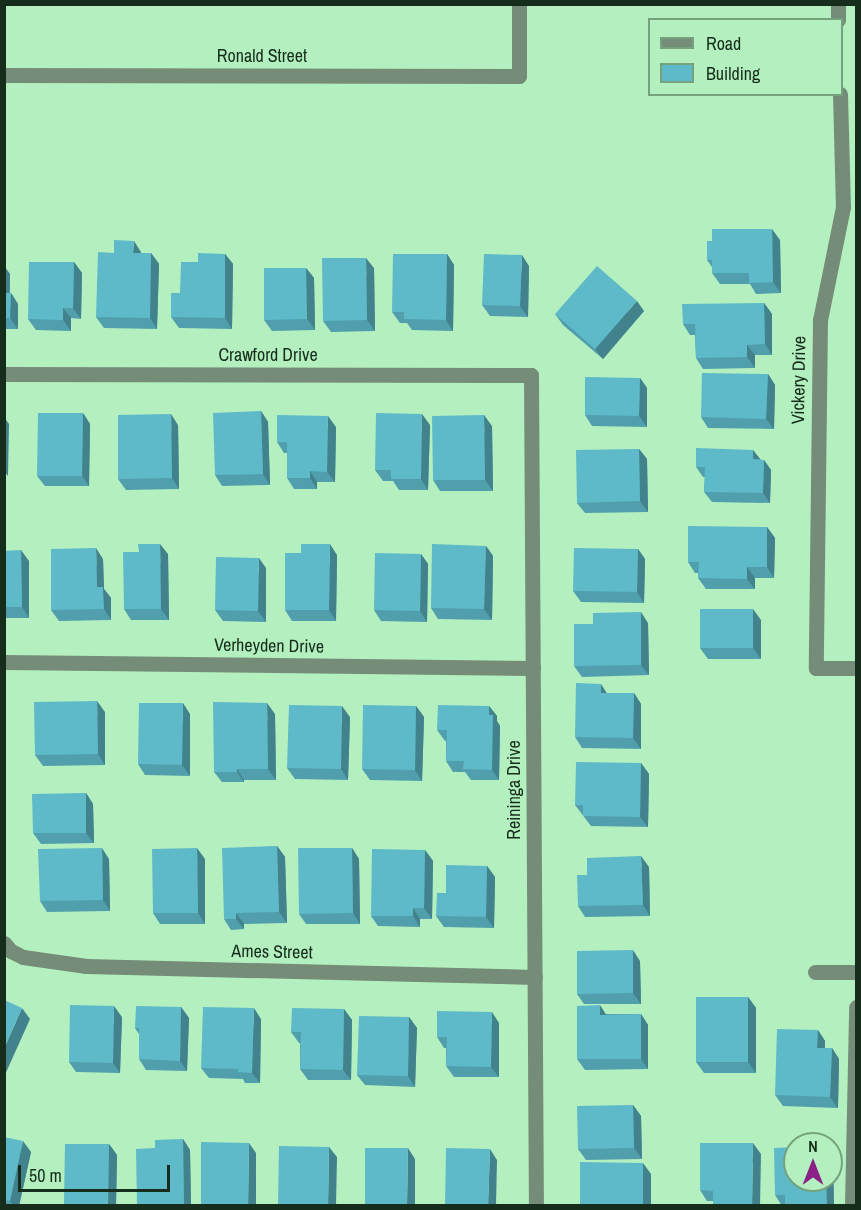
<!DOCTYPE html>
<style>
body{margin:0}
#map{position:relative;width:861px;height:1210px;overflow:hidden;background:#b4f0bf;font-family:"Archivo Narrow",sans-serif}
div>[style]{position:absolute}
.minor>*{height:15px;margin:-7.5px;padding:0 7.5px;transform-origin:7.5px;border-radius:7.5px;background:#748c78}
.wall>*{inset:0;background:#519fac}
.shaded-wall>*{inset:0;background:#42828c}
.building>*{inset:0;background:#5eb9c8}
span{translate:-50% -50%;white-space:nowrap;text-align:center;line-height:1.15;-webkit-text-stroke:5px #b4f0bf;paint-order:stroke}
.street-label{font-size:18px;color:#162d1b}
.frame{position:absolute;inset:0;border:6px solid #162d1b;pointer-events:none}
.legend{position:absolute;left:648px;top:18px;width:195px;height:78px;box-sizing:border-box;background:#b4f0bf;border:2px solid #75a27d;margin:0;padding:8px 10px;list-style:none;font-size:18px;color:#162d1b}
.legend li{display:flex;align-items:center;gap:12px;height:30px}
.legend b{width:30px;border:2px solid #75a27d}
.north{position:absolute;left:783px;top:1132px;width:60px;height:60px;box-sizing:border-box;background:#b4f0bf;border:2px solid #75a27d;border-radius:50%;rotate:0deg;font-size:16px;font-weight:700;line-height:24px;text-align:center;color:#162d1b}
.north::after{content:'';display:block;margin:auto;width:21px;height:27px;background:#8b2186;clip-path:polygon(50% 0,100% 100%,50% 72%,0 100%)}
.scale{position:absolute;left:18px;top:1165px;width:152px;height:27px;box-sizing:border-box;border:3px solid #162d1b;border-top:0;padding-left:8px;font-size:18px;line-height:21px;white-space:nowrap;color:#162d1b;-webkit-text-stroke:4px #b4f0bf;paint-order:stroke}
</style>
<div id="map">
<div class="minor">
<div style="left:838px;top:4px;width:16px;rotate:90deg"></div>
<div style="left:4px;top:75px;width:515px;rotate:0.11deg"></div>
<div style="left:519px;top:76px;width:72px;rotate:-90deg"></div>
<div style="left:840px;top:94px;width:113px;rotate:88.5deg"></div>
<div style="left:843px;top:207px;width:115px;rotate:101.5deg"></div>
<div style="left:820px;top:320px;width:348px;rotate:90.7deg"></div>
<div style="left:816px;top:668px;width:40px"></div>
<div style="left:4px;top:374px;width:527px;rotate:0.11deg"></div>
<div style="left:531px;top:375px;width:831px;rotate:89.66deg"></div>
<div style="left:4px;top:662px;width:529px;rotate:0.65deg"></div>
<div style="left:4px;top:943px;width:11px;rotate:49deg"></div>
<div style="left:11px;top:951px;width:13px;rotate:27deg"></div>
<div style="left:23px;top:957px;width:64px;rotate:8.1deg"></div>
<div style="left:86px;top:966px;width:449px;rotate:1.4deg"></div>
<div style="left:815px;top:972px;width:41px"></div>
<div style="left:852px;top:1206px;width:199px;rotate:-88.8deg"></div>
</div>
<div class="wall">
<div style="clip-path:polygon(780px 240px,781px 293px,756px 294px,750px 284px,720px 284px,712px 273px,712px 267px,707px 260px)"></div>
<div style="clip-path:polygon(141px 252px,141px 253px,151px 253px,159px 264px,157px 329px,104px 328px,96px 317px,114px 253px)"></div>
<div style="clip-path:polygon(225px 254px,233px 264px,232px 329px,179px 328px,171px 317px,180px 293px,198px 262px)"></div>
<div style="clip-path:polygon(447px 254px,454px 265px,453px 331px,412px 330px,407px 323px,400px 323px,392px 312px)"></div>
<div style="clip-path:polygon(74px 262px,82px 273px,81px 319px,71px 318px,71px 331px,36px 330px,28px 319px)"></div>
<div style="clip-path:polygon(4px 266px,10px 274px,10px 293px,11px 293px,18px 304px,18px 329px,4px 329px)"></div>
<div style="clip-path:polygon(529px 266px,528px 317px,490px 316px,482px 305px)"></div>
<div style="clip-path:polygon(306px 268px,314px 278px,315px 330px,272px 331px,264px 320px)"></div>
<div style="clip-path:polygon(374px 268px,375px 331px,331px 332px,323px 321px)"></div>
<div style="clip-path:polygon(764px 303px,772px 314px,772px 355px,755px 355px,755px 368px,703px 369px,696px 358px,695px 335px,690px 335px,683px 324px)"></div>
<div style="clip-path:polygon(644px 311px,603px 359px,563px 325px,555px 314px)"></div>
<div style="clip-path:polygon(768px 374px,775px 385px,774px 429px,708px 428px,701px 417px)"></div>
<div style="clip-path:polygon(640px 378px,647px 388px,647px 427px,592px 426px,585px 415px)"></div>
<div style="clip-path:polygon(261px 411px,268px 422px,270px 485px,222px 486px,215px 475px)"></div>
<div style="clip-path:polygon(83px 413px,90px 424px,89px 486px,45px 486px,37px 476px)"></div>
<div style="clip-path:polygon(178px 425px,179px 489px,126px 490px,118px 479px)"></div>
<div style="clip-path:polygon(430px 425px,428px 490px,399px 490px,393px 481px,383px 481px,375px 470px)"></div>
<div style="clip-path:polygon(492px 426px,493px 491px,440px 491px,433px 480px)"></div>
<div style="clip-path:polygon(336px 427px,335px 482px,317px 482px,317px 489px,294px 489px,287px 478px,287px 453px,284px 453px,277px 442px)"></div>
<div style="clip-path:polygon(639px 449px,647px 459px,648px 512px,585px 513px,577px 503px)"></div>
<div style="clip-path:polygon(753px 450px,760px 460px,764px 460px,771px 470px,770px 503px,712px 502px,704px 492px,705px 477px,703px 477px,696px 467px)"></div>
<div style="clip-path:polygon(767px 527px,775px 538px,774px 578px,755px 578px,755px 589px,706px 589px,698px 578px,698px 573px,695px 573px,688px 562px)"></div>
<div style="clip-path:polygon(486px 546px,493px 556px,492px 620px,438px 619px,431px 608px)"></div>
<div style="clip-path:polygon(638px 549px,645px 559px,644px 603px,581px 602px,573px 591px)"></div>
<div style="clip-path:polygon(4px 551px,29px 561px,29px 618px,4px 618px)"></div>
<div style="clip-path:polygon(168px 554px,169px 620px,131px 620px,124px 609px)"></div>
<div style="clip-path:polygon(421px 554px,428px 564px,427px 622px,381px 621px,374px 610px)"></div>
<div style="clip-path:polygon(337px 555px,336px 621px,292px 621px,285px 610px)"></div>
<div style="clip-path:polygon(103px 559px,104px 589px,111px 598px,111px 620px,59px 621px,51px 610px)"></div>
<div style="clip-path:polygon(266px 568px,266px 622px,223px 621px,215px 610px)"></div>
<div style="clip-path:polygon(761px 620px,761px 659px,708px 659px,700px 648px)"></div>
<div style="clip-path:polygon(648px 623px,649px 675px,582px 677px,574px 666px)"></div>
<div style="clip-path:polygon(634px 693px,641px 704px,641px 749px,582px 748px,575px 737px)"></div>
<div style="clip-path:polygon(416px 706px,424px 717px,422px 781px,370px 780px,362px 769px)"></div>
<div style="clip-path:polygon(489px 706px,497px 716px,497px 721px,500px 726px,499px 780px,471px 780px,465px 772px,453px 772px,446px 761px,446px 741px,445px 741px,437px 730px)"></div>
<div style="clip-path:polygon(105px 712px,105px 765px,43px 766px,35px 755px)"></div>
<div style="clip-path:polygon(190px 714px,190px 776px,145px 775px,138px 764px)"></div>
<div style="clip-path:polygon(275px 714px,276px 780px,244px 780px,244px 782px,222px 782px,214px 772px)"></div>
<div style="clip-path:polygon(350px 717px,348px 780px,295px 779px,287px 768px)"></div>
<div style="clip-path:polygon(641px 763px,649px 774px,648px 827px,591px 826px,575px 805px)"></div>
<div style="clip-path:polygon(86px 793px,93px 804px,94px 843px,41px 844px,33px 833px)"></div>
<div style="clip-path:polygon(277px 846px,285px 857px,287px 923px,244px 924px,244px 929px,231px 930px,224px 919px)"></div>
<div style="clip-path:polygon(352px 848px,359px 859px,360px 924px,306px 924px,299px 914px)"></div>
<div style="clip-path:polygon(425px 850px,433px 861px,432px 919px,420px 919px,420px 927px,378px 926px,371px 916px)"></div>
<div style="clip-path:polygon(109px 859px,110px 911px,47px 912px,40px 901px)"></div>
<div style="clip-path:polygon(205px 859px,205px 924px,160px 924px,153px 913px)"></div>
<div style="clip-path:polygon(487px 866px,495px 877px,494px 928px,444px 927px,436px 916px)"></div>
<div style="clip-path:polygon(649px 867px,650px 916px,585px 917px,578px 906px,587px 875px)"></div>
<div style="clip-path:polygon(640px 961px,641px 1004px,584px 1004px,577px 994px)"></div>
<div style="clip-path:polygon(748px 997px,756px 1008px,756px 1073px,704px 1073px,696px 1062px)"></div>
<div style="clip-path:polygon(181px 1007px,189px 1018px,187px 1071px,146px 1070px,139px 1059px,139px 1034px,135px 1028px)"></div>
<div style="clip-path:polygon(344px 1009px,352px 1020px,351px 1080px,308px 1080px,300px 1069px,300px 1043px,299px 1043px,291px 1032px)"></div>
<div style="clip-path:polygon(606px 1014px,641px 1014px,648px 1025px,648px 1069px,585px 1070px,577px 1059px)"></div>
<div style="clip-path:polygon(122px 1017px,120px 1073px,76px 1072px,69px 1062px)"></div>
<div style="clip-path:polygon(409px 1017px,417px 1028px,415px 1087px,365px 1085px,357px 1075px)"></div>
<div style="clip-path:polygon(261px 1019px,260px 1083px,245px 1083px,243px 1079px,209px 1078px,201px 1068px)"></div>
<div style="clip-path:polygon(499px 1023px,499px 1077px,454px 1077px,446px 1066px,446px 1048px,444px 1048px,437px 1037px)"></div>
<div style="clip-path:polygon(818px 1030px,825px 1041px,825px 1048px,832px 1048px,839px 1059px,838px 1108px,783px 1106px,775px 1095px)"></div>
<div style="clip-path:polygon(633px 1105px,641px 1116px,642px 1159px,586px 1160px,578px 1149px)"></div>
<div style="clip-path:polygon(4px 1137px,31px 1152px,19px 1206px,4px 1206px)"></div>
<div style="clip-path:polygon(183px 1139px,190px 1150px,191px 1206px,137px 1206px)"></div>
<div style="clip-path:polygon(109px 1144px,117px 1155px,116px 1206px,64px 1206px,64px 1204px)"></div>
<div style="clip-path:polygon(761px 1154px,713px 1201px,707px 1201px,700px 1190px)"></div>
<div style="clip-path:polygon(831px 1155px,833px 1157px,834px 1206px,782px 1206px,775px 1195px,831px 1180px)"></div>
</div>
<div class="shaded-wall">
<div style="clip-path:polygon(772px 229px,780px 240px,781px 293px,773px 282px)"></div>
<div style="clip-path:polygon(134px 241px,141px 252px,141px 264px,133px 253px)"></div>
<div style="clip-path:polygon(151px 253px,159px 264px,157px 329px,150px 318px)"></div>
<div style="clip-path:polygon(225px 254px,233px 264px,232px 329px,225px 318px)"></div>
<div style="clip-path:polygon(447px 254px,454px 265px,453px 331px,446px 320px)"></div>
<div style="clip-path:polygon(522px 255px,529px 266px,528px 317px,520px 306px)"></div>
<div style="clip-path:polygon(366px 258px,374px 268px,375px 331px,367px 320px)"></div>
<div style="clip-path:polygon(74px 262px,82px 273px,81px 319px,73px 308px)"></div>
<div style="clip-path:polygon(4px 266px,10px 274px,9px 304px,4px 297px)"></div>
<div style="clip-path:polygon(306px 268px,314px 278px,315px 330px,307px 319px)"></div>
<div style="clip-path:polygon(11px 293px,18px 304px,18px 329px,10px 318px)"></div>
<div style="clip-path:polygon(637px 301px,644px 311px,603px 359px,595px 349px)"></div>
<div style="clip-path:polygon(764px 303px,772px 314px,772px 355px,765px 344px)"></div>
<div style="clip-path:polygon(63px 308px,71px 318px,71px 331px,63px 320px)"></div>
<div style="clip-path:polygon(747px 345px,755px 355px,755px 368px,747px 357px)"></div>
<div style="clip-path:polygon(768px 374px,775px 385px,774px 429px,766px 419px)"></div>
<div style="clip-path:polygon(640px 378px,647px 388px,647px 427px,639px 416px)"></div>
<div style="clip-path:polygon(261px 411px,268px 422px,270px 485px,263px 474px)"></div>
<div style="clip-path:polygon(83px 413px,90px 424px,89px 486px,82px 476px)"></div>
<div style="clip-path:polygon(171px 414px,178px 425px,179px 489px,172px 478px)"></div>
<div style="clip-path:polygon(422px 414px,430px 425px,428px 490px,421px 479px)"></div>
<div style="clip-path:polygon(484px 415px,492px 426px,493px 491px,485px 480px)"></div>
<div style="clip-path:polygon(328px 416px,336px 427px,335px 482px,327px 472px)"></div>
<div style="clip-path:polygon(4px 417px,9px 424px,8px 476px,4px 471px)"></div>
<div style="clip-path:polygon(639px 449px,647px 459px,648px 512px,640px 501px)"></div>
<div style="clip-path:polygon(753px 450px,761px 460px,753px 459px)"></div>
<div style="clip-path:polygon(764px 460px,771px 470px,770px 503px,763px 493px)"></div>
<div style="clip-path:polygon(310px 471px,317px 482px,317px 489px,310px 478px)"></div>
<div style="clip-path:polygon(767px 527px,775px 538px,774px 578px,767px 567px)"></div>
<div style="clip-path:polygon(160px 544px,168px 554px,169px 620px,161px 609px)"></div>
<div style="clip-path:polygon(330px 544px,337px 555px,336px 621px,329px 610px)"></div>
<div style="clip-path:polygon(486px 546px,493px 556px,492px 620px,484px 609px)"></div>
<div style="clip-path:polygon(96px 548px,103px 559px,104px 589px,111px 598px,111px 620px,104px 609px,97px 587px)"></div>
<div style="clip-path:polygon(638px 549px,645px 559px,644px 603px,637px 592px)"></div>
<div style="clip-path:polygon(21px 550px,29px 561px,29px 618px,22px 607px)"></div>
<div style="clip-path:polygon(421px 554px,428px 564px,427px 622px,420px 611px)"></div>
<div style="clip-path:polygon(259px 558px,266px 568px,266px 622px,258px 611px)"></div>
<div style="clip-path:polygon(747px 567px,755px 578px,755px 589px,747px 579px)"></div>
<div style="clip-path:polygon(753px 609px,761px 620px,761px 659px,753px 648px)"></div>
<div style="clip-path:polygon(641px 612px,648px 623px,649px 675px,641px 665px)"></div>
<div style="clip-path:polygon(601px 684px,608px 695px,601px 693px)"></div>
<div style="clip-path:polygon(634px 693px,641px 704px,641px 749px,633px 738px)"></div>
<div style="clip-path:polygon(97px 701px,105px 712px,105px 765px,98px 754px)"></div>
<div style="clip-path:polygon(183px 703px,190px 714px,190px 776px,182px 765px)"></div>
<div style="clip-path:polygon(267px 703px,275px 714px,276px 780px,268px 769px)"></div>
<div style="clip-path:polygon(342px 706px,350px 717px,348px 780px,341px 769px)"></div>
<div style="clip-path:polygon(416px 706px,424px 717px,422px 781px,415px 770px)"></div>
<div style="clip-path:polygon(489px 706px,497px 716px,497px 721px,500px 726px,499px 780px,492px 770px)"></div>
<div style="clip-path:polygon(641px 763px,649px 774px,648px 827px,640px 817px)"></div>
<div style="clip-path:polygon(237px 769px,244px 780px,244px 782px,237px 772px)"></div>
<div style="clip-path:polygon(86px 793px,93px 804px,94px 843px,86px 833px)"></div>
<div style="clip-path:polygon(277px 846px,285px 857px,287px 923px,279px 912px)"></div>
<div style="clip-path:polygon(102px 848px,109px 859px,110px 911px,103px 900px)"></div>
<div style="clip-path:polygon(197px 848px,205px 859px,205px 924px,198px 913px)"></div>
<div style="clip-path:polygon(352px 848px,359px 859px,360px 924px,353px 913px)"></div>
<div style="clip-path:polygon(425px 850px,433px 861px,432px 919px,424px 908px)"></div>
<div style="clip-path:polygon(641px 856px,649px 867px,650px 916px,643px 905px)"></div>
<div style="clip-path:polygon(487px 866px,495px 877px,494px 928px,486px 917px)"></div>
<div style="clip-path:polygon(413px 908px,420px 919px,420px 927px,413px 916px)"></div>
<div style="clip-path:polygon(236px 913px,244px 924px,244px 929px,236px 919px)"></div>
<div style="clip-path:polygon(633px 950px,640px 961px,641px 1004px,633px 993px)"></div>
<div style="clip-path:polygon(748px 997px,756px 1008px,756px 1073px,748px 1062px)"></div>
<div style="clip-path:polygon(600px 1005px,607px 1016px,600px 1015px)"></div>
<div style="clip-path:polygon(114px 1006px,122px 1017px,120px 1073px,113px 1063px)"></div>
<div style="clip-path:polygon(181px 1007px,189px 1018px,187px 1071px,180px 1061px)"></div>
<div style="clip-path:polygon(22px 1008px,30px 1019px,4px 1077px,4px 1049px)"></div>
<div style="clip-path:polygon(254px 1008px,261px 1019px,260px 1083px,252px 1073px)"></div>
<div style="clip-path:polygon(344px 1009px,352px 1020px,351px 1080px,343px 1070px)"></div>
<div style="clip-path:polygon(492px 1012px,499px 1023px,499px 1077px,491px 1067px)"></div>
<div style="clip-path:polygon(641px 1014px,648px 1025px,648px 1069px,641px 1059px)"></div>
<div style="clip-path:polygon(409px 1017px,417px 1028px,415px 1087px,408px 1076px)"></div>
<div style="clip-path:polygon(818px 1030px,825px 1041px,825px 1059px,817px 1048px)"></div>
<div style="clip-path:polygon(832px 1048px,839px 1059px,838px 1108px,830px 1097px)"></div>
<div style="clip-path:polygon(633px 1105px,641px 1116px,642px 1159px,634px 1148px)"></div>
<div style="clip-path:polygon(183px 1139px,190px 1150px,191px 1206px,185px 1206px,184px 1204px)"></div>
<div style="clip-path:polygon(23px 1141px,31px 1152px,19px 1206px,13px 1206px,10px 1201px)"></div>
<div style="clip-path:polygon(249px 1143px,256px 1153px,256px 1206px,248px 1206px)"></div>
<div style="clip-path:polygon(753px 1143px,761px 1154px,760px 1206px,752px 1206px)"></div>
<div style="clip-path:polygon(109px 1144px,117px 1155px,116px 1206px,108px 1205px)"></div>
<div style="clip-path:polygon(329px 1147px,337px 1157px,336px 1206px,328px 1206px)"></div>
<div style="clip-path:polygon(408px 1148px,415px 1159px,415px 1206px,407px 1206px)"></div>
<div style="clip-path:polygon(490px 1149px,497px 1160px,496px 1206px,488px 1206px)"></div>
<div style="clip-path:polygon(831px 1155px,833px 1157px,834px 1206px,827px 1206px,826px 1180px,831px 1180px)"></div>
<div style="clip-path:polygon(643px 1163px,651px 1174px,651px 1206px,643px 1206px)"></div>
</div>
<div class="building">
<div style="clip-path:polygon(712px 229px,772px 229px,773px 282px,749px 283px,749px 273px,712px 273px,712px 260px,707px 260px,707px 241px,712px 241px)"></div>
<div style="clip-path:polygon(114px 240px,134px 241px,133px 253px,151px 253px,150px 318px,96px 317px,98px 252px,114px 253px)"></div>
<div style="clip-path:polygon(198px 253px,225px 254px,225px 318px,171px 317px,171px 293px,180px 293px,181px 262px,198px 262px)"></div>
<div style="clip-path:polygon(393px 254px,447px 254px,446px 320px,404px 319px,404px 312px,392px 312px)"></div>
<div style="clip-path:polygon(484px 254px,522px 255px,520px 306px,482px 305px)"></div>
<div style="clip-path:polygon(322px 258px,366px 258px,367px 320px,323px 321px)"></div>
<div style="clip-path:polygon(29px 262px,74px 262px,73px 308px,63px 308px,63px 320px,28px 319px)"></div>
<div style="clip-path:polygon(597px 266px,637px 301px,595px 349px,555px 314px)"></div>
<div style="clip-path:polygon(264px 268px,306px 268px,307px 319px,264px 320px)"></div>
<div style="clip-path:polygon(4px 293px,11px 293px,10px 318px,4px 318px)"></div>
<div style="clip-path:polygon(764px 303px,765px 344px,747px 345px,747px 357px,696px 358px,695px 324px,683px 324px,682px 304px)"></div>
<div style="clip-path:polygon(702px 373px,768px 374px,766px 419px,701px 417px)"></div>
<div style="clip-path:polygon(585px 377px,640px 378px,639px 416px,585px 415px)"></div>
<div style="clip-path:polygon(261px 411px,263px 474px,215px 475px,213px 413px)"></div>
<div style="clip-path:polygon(38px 413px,83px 413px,82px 476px,37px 476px)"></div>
<div style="clip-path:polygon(376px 413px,422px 414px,421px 479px,391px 479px,391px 470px,375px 470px)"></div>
<div style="clip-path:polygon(171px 414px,172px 478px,118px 479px,118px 415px)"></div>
<div style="clip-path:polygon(277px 415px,328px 416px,327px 472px,310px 471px,310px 478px,287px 478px,287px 442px,277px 442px)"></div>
<div style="clip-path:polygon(484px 415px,485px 480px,433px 480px,432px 416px)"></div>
<div style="clip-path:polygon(696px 448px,753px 450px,753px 459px,764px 460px,763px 493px,704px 492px,705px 467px,696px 467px)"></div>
<div style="clip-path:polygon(639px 449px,640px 501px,577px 503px,576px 450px)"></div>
<div style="clip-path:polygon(688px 526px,767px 527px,767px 567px,747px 567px,747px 579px,698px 578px,699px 562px,688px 562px)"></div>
<div style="clip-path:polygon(138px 544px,160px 544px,161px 609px,124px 609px,123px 552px,139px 552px)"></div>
<div style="clip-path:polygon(301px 544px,330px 544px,329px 610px,285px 610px,285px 553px,301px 553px)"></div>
<div style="clip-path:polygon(432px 544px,486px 546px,484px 609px,431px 608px)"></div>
<div style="clip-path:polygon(96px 548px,97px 587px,103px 587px,104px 609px,51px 610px,51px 549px)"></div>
<div style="clip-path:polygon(574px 548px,638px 549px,637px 592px,573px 591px)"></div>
<div style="clip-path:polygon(21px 550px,22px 607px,4px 607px,4px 551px)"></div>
<div style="clip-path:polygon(375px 553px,421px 554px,420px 611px,374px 610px)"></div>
<div style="clip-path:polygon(216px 557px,259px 558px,258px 611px,215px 610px)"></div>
<div style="clip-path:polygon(700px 609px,753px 609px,753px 648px,700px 648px)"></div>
<div style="clip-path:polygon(641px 612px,641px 665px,574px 666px,574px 624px,593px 624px,593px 613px)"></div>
<div style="clip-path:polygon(576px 683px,601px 684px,601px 693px,634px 693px,633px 738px,575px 737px)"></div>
<div style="clip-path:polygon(97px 701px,98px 754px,35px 755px,34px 702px)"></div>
<div style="clip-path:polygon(213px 702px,267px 703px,268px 769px,237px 769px,237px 772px,214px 772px)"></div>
<div style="clip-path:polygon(139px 703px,183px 703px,182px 765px,138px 764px)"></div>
<div style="clip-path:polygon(289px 705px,342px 706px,341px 769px,287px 768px)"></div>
<div style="clip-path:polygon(363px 705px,416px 706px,415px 770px,362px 769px)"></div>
<div style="clip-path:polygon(438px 705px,489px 706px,489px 715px,493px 715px,492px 770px,463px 769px,464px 761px,446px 761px,447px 730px,437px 730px)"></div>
<div style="clip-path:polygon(576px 762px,641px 763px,640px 817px,583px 816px,583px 805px,575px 805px)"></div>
<div style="clip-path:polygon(86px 793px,86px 833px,33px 833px,32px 794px)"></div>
<div style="clip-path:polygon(277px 846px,279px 912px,236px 913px,236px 919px,224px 919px,222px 848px)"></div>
<div style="clip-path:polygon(102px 848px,103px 900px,40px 901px,38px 849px)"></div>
<div style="clip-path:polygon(197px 848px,198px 913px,153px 913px,152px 849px)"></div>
<div style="clip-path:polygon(298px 848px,352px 848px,353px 913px,299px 914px)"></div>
<div style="clip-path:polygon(372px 849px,425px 850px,424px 908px,413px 908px,413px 916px,371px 916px)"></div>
<div style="clip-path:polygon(641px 856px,643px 905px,578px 906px,577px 875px,587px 875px,587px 858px)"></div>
<div style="clip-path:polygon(446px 865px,487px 866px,486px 917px,436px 916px,437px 893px,446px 893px)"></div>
<div style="clip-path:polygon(633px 950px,633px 993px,577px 994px,577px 951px)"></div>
<div style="clip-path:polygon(696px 997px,748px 997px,748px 1062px,696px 1062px)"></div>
<div style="clip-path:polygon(4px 1000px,22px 1008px,4px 1049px)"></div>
<div style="clip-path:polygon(70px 1005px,114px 1006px,113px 1063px,69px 1062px)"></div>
<div style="clip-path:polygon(600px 1005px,600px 1015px,641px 1014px,641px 1059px,577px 1059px,577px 1006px)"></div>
<div style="clip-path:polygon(136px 1006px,181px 1007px,180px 1061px,139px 1059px,139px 1028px,135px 1028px)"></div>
<div style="clip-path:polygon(203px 1007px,254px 1008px,252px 1073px,238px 1072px,238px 1069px,201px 1068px)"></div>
<div style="clip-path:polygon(292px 1008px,344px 1009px,343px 1070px,300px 1069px,301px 1032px,291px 1032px)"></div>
<div style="clip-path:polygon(437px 1011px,492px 1012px,491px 1067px,446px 1066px,447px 1037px,437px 1037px)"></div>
<div style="clip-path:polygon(359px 1016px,409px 1017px,408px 1076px,357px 1075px)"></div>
<div style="clip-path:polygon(777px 1029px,818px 1030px,817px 1048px,832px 1048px,830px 1097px,775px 1095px)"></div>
<div style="clip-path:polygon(633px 1105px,634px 1148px,578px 1149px,577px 1106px)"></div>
<div style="clip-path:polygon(4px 1137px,23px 1141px,10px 1201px,4px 1200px)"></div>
<div style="clip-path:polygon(183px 1139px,184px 1204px,137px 1205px,136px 1149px,155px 1148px,155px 1140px)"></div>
<div style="clip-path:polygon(201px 1142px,249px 1143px,248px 1206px,201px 1206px)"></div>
<div style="clip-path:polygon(700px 1143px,753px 1143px,752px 1206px,713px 1206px,713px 1191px,700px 1190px)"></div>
<div style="clip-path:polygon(65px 1144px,109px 1144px,108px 1205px,64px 1204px)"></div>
<div style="clip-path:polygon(279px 1146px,329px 1147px,328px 1206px,278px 1206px)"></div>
<div style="clip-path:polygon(795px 1147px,795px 1180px,826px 1180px,827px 1206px,785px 1206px,785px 1195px,775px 1195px,774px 1148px)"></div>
<div style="clip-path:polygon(365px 1148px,408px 1148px,407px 1206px,365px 1206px)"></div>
<div style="clip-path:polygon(446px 1148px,490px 1149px,488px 1206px,445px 1206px)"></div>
<div style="clip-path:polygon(580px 1162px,643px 1163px,643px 1206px,580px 1206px)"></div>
</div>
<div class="street-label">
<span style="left:262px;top:56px">Ronald Street</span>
<span style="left:268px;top:355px">Crawford Drive</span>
<span style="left:799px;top:380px;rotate:-89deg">Vickery Drive</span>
<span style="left:269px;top:646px;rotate:1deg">Verheyden Drive</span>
<span style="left:514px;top:790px;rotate:-90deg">Reininga Drive</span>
<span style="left:272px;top:952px;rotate:1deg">Ames Street</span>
</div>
<div class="frame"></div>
<ul class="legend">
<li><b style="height:8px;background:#748c78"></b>Road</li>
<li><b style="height:16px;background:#5eb9c8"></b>Building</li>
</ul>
<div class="north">N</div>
<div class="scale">50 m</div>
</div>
